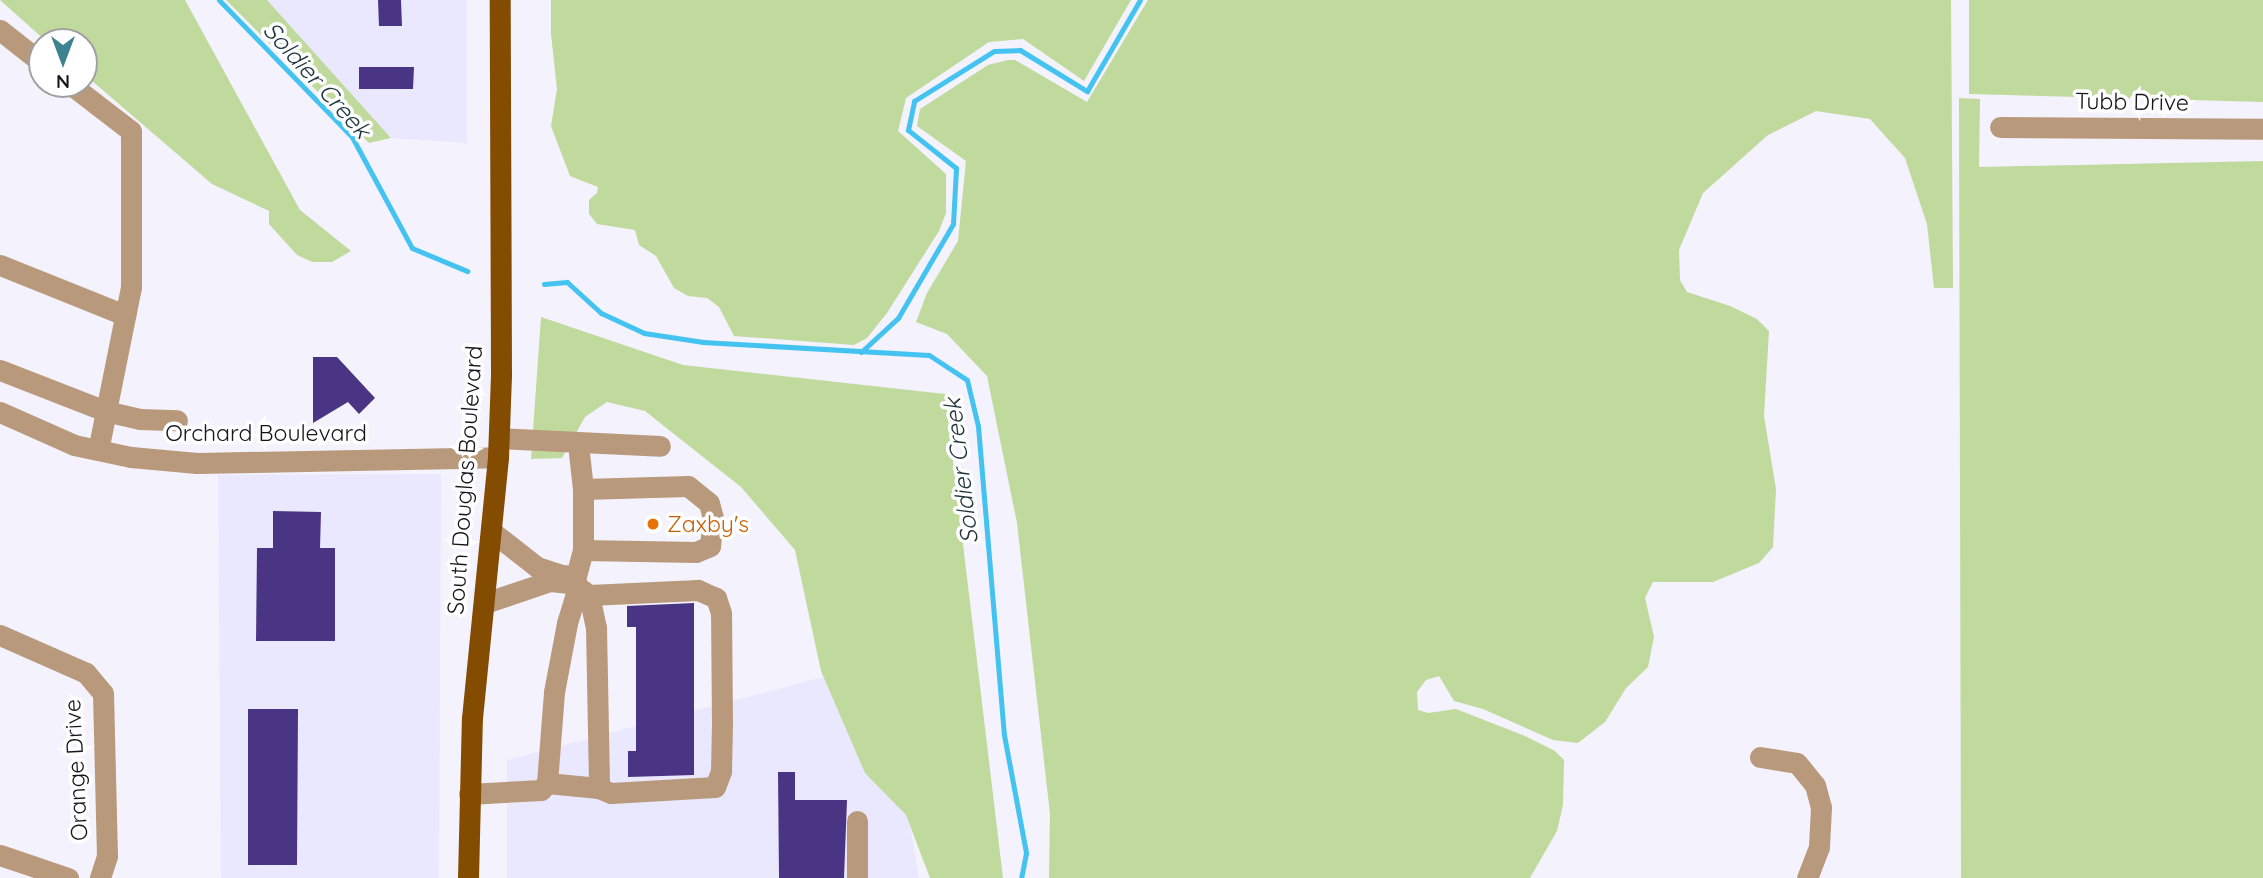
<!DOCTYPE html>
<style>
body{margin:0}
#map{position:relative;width:2263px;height:878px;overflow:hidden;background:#f3f2fd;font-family:Quicksand,sans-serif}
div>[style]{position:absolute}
.built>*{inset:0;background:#eae8fe}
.green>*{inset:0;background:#c0d99d}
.stream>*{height:5px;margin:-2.5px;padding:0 2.5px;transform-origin:2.5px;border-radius:2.5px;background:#44c3f1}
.building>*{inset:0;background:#493584}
.minor>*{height:21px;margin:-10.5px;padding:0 10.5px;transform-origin:10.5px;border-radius:10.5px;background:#b9997b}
.major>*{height:21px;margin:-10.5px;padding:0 10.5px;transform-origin:10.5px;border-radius:10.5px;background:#844c00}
.dots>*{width:19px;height:19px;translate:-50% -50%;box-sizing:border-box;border:4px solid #fff;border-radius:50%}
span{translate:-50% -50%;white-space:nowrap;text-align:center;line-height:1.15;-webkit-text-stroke:7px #fff;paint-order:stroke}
.street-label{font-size:23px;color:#15151a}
.food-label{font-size:23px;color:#c56008}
.left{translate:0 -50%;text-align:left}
.water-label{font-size:24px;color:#1f343d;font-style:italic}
.north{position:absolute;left:28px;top:28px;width:70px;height:70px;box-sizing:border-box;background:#fff;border:2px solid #a1a1a3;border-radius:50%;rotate:180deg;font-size:19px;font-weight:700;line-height:28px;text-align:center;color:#15151a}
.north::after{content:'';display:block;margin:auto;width:24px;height:32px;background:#3e8190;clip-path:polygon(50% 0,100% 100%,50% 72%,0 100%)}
</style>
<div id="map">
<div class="built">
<div style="clip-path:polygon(267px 0,467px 0,467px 143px,391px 138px)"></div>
<div style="clip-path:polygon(441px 474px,439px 878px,221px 878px,218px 475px)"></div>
<div style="clip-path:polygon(882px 662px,919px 878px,507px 878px,507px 760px)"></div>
</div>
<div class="green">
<div style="clip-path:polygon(0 0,185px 0,300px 210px,351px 251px,332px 262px,312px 262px,297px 255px,269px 224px,269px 211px,212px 184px,84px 74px,84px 42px,47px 42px)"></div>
<div style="clip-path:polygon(226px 0,267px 0,391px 138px,369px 143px)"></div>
<div style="clip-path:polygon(551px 0,1131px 0,1084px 81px,1023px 39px,989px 42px,906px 98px,898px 131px,946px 174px,946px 213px,939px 231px,887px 313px,867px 338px,854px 345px,734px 336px,719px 307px,707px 298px,688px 296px,674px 288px,656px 256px,639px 245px,635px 230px,597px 224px,589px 214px,589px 200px,597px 193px,598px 187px,570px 176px,551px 126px,557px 89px,551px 34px)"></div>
<div style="clip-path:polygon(1148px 0,1951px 0,1953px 288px,1934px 288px,1927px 224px,1905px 158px,1870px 119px,1816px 111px,1768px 135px,1703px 193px,1679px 250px,1680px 280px,1687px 292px,1730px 306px,1757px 319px,1769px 331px,1764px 416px,1776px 489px,1773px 547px,1759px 563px,1713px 582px,1653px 582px,1645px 598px,1654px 637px,1648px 667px,1626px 688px,1605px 722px,1578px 743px,1553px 740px,1483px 709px,1454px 701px,1439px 676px,1426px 680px,1417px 692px,1418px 710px,1428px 713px,1456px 709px,1525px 736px,1555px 751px,1564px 760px,1563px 805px,1557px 831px,1530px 878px,1049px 878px,1050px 814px,1017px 523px,987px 376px,947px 334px,916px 322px,927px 293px,958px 241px,966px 161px,917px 126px,920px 109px,988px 65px,1008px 60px,1015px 60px,1087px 102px)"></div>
<div style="clip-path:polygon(1969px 0,2263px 0,2263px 102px,1969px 94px)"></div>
<div style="clip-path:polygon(1959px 98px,1980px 99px,1979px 167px,2263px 161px,2263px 878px,1961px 878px)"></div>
<div style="clip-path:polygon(541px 317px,683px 365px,945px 394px,1003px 878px,930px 878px,906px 815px,865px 773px,821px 671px,795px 550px,741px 487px,645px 411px,607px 402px,585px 417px,562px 458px,531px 459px)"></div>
</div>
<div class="stream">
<div style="left:219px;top:0;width:191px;rotate:45.8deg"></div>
<div style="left:352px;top:137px;width:126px;rotate:61.6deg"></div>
<div style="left:412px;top:248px;width:60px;rotate:22.7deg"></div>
<div style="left:544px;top:284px;width:23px;rotate:-5deg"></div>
<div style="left:567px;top:282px;width:46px;rotate:42.4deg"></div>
<div style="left:601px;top:313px;width:47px;rotate:24.9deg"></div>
<div style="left:644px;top:333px;width:60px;rotate:8.7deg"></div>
<div style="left:703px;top:342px;width:226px;rotate:3.3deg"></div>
<div style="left:929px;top:355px;width:45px;rotate:33.3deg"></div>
<div style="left:967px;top:380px;width:47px;rotate:76.6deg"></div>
<div style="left:978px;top:426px;width:310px;rotate:85.2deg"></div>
<div style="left:1004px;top:735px;width:120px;rotate:79.4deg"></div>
<div style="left:1026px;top:853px;width:25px;rotate:101deg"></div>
<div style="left:861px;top:352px;width:50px;rotate:-42.6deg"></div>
<div style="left:898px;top:318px;width:109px;rotate:-59.7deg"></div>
<div style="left:953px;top:224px;width:56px;rotate:-86.9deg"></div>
<div style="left:956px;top:168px;width:61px;rotate:-141.6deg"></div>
<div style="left:908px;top:130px;width:30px;rotate:-78deg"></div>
<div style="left:914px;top:101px;width:94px;rotate:-32deg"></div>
<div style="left:994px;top:51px;width:26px;rotate:-2deg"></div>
<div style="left:1020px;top:50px;width:79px;rotate:31.5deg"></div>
<div style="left:1087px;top:91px;width:105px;rotate:-59.8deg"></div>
</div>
<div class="building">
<div style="clip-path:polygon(378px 0,401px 0,402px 26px,379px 26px)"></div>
<div style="clip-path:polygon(359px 67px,414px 67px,413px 89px,359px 89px)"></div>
<div style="clip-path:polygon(313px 357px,337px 357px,375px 398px,359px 414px,348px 402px,313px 423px)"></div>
<div style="clip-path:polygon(273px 511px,321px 512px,320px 548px,335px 548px,335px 641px,256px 641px,257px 548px,273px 548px)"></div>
<div style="clip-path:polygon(694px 603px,694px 775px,628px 777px,628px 751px,636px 751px,636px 627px,627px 627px,627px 606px)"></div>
<div style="clip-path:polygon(248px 709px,298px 709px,297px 865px,248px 865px)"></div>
<div style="clip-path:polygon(778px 772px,795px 772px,795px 800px,847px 800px,844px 878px,779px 878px)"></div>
</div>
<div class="minor">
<div style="left:0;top:30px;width:53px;rotate:38.2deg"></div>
<div style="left:70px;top:84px;width:77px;rotate:37.6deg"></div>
<div style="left:131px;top:131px;width:156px;rotate:90deg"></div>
<div style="left:131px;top:287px;width:166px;rotate:101.4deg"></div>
<div style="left:2000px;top:127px;width:263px;rotate:0.4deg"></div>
<div style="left:0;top:265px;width:135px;rotate:21.8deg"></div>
<div style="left:0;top:370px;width:113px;rotate:21.3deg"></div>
<div style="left:105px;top:411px;width:36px;rotate:13deg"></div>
<div style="left:140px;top:419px;width:37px;rotate:2deg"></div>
<div style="left:0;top:412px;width:81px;rotate:24deg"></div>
<div style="left:74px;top:445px;width:58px;rotate:11.9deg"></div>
<div style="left:131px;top:457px;width:66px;rotate:5.2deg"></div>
<div style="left:197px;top:463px;width:301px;rotate:-1.1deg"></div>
<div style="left:499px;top:438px;width:161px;rotate:2.8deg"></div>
<div style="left:583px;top:489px;width:105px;rotate:-1.6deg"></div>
<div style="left:688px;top:486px;width:27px;rotate:39deg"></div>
<div style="left:709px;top:503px;width:16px;rotate:75deg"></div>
<div style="left:713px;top:518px;width:28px;rotate:96deg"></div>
<div style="left:710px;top:546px;width:15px;rotate:157deg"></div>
<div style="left:696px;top:552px;width:113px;rotate:-179deg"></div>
<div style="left:491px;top:531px;width:58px;rotate:38deg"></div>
<div style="left:537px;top:567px;width:25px;rotate:18deg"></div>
<div style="left:561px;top:575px;width:15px;rotate:4deg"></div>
<div style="left:576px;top:576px;width:27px;rotate:-75deg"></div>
<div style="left:583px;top:550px;width:61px;rotate:-90deg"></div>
<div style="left:583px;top:489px;width:45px;rotate:-96.3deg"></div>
<div style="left:485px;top:603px;width:69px;rotate:-18.7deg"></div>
<div style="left:550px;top:581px;width:20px;rotate:6deg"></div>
<div style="left:0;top:635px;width:94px;rotate:23.8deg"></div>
<div style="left:86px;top:673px;width:26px;rotate:50deg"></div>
<div style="left:103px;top:693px;width:163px;rotate:88.6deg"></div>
<div style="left:107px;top:856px;width:23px;rotate:108deg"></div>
<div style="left:1760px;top:757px;width:37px;rotate:9deg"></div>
<div style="left:1797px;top:763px;width:28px;rotate:51deg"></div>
<div style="left:1815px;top:785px;width:23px;rotate:75deg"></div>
<div style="left:1821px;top:807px;width:40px;rotate:92.9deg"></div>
<div style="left:1819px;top:847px;width:33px;rotate:111deg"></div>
<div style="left:547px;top:783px;width:52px;rotate:5.5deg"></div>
<div style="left:469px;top:794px;width:72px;rotate:-3.2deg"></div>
<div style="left:541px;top:790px;width:9px;rotate:-49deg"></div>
<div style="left:547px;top:783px;width:91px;rotate:-85.6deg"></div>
<div style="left:554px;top:692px;width:70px;rotate:-79.3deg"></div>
<div style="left:567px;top:623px;width:38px;rotate:-73deg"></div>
<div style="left:578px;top:587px;width:14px;rotate:36deg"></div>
<div style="left:589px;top:595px;width:33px;rotate:78deg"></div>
<div style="left:596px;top:627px;width:161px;rotate:88.9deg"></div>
<div style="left:599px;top:788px;width:13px;rotate:23deg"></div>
<div style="left:611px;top:793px;width:104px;rotate:-3.3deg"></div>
<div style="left:715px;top:787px;width:17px;rotate:-69deg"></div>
<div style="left:721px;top:771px;width:48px;rotate:-88.8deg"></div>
<div style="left:722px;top:723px;width:110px;rotate:-90.5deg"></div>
<div style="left:721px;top:613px;width:16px;rotate:-108deg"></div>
<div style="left:716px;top:598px;width:20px;rotate:-156deg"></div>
<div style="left:698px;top:590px;width:109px;rotate:177.4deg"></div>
<div style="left:0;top:855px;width:72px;rotate:18.7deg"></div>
<div style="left:857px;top:878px;width:57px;rotate:-90deg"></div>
</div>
<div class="major">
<div style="left:468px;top:878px;width:160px;rotate:-88.6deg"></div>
<div style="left:472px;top:718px;width:262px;rotate:-84.3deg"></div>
<div style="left:498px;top:457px;width:83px;rotate:-87.9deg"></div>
<div style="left:501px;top:374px;width:374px;rotate:-90.2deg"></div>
</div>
<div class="dots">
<div style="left:653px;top:524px;background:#e8710a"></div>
</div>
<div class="street-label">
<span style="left:2132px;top:102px;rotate:1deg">Tubb Drive</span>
<span style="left:266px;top:433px">Orchard Boulevard</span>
<span style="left:465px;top:480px;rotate:-86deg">South Douglas Boulevard</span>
<span style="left:76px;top:770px;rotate:-93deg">Orange Drive</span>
</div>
<div class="food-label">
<span class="left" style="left:667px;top:524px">Zaxby's</span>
</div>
<div class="water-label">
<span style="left:317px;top:80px;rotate:48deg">Soldier Creek</span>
<span style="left:961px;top:471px;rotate:-97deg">Soldier Creek</span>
</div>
<div class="north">N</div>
</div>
